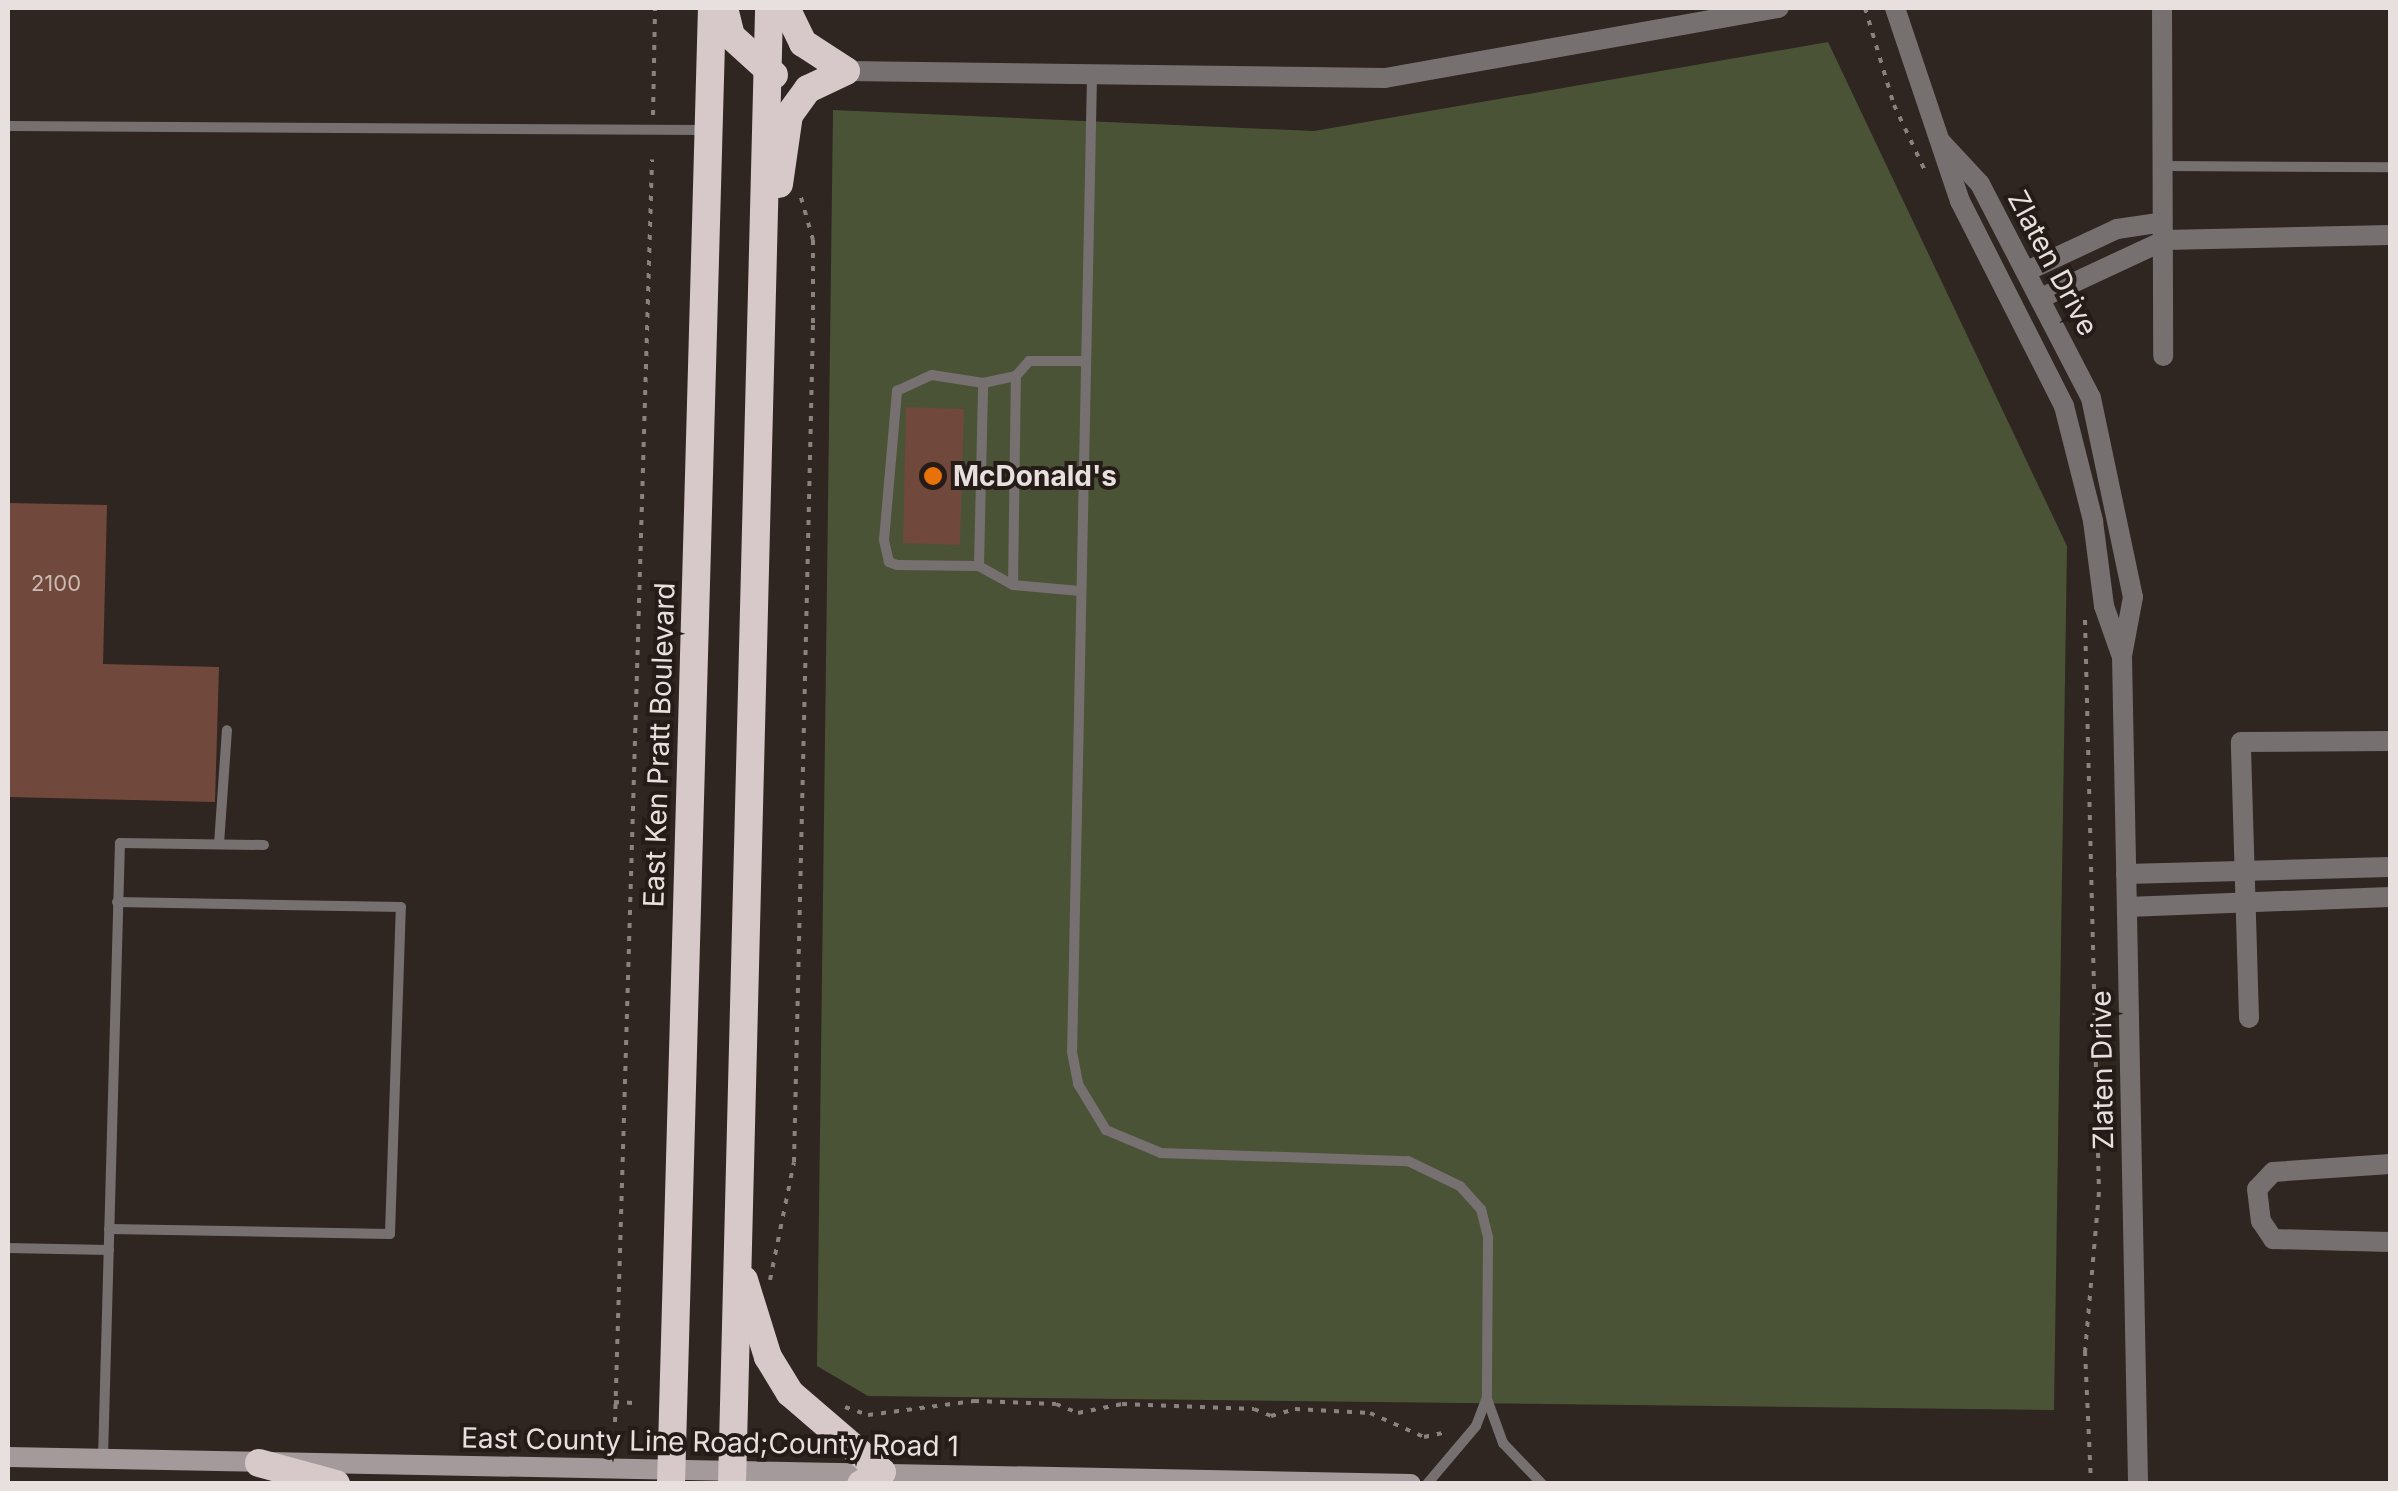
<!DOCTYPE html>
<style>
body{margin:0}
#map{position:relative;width:2398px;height:1491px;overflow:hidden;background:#2f2521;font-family:Inter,sans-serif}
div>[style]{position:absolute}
.green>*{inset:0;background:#4a5336}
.building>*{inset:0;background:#71483c}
.path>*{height:4px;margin-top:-2px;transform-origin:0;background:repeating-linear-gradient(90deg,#8b827f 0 5px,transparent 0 13px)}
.service>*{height:10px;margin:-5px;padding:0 5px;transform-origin:5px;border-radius:5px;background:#777071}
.minor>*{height:20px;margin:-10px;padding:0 10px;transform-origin:10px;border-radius:10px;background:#777071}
.tertiary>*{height:20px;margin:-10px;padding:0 10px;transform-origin:10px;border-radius:10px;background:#777071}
.secondary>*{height:20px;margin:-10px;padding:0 10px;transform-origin:10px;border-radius:10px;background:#a49a9b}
.trunk>*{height:28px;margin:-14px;padding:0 14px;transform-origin:14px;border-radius:14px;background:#d7c8ca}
.dots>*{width:28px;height:28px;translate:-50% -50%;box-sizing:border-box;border:5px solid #251b17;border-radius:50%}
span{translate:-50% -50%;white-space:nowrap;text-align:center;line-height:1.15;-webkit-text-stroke:8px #251b17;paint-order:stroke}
.number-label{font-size:22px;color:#cabab6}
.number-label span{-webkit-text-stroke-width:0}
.street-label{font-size:28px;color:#e7e0de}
.poi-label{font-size:28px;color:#e7e0de;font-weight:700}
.left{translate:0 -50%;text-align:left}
.frame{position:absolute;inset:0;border:10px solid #e7e0de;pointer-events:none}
</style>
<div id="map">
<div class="green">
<div style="clip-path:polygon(1828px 42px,2067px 546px,2054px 1410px,868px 1396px,817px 1366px,833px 110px,1314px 131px)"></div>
</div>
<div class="building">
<div style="clip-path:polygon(906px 407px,964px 409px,960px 545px,903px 543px)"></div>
<div style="clip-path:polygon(8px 503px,107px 505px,103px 664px,219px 667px,215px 802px,8px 797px)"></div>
</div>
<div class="path">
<div style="left:1865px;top:8px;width:101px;rotate:73.4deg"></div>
<div style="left:1894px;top:105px;width:77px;rotate:64.8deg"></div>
<div style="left:653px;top:115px;width:107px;rotate:-88.9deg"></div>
<div style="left:2085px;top:620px;width:572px;rotate:88.6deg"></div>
<div style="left:2099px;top:1192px;width:160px;rotate:95deg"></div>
<div style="left:2085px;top:1351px;width:133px;rotate:87.4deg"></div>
<div style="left:770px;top:1280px;width:120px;rotate:-78.5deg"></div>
<div style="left:794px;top:1162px;width:839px;rotate:-88.7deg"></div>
<div style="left:813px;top:323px;width:83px;rotate:-90deg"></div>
<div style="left:813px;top:240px;width:48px;rotate:-105.8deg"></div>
<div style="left:614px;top:1402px;width:20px;rotate:3deg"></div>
<div style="left:845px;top:1407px;width:24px;rotate:19deg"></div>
<div style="left:868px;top:1415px;width:107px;rotate:-7.5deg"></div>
<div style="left:974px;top:1401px;width:82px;rotate:2.1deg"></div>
<div style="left:1056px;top:1404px;width:24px;rotate:22deg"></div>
<div style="left:1078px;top:1413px;width:45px;rotate:-11.6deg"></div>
<div style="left:1122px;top:1404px;width:132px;rotate:2.2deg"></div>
<div style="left:1254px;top:1409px;width:18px;rotate:22deg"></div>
<div style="left:1271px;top:1416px;width:25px;rotate:-16deg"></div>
<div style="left:1295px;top:1409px;width:75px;rotate:3.1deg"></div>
<div style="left:1370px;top:1413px;width:59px;rotate:24deg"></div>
<div style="left:1424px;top:1437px;width:25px;rotate:-12deg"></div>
<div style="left:615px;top:1422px;width:1263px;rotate:-88.32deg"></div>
</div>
<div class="service">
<div style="left:1092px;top:76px;width:976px;rotate:91.17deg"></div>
<div style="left:1072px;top:1052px;width:33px;rotate:79deg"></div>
<div style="left:1078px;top:1084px;width:54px;rotate:58.7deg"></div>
<div style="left:1106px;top:1130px;width:60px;rotate:22.7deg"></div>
<div style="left:1161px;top:1153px;width:247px;rotate:1.9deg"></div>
<div style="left:1408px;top:1161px;width:58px;rotate:25.7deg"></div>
<div style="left:1460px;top:1186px;width:31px;rotate:48deg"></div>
<div style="left:1481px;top:1209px;width:30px;rotate:76deg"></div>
<div style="left:1488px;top:1238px;width:161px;rotate:90.4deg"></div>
<div style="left:1487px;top:1399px;width:47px;rotate:70deg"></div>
<div style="left:1503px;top:1443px;width:57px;rotate:46.4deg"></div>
<div style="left:8px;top:126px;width:699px;rotate:0.33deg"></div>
<div style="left:2162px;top:166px;width:228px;rotate:0.3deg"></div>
<div style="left:979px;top:566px;width:82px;rotate:-179.3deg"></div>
<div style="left:897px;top:565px;width:9px;rotate:-159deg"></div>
<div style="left:889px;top:562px;width:23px;rotate:-103deg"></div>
<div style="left:884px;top:540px;width:150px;rotate:-85deg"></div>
<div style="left:897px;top:391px;width:38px;rotate:-25deg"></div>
<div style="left:932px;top:375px;width:52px;rotate:8.9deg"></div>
<div style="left:1013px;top:585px;width:209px;rotate:-89.2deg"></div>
<div style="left:1080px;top:591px;width:67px;rotate:-174.9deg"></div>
<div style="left:1013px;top:585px;width:39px;rotate:-151deg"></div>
<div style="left:979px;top:566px;width:183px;rotate:-88.7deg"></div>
<div style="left:983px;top:383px;width:34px;rotate:-12deg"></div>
<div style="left:1016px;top:376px;width:20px;rotate:-49deg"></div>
<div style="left:1029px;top:361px;width:57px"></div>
<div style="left:219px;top:844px;width:114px;rotate:-86deg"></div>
<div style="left:109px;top:1229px;width:281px;rotate:1deg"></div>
<div style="left:390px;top:1234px;width:327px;rotate:-88.1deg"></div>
<div style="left:401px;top:907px;width:284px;rotate:-179deg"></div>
<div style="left:8px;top:1248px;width:101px;rotate:1.1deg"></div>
<div style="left:103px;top:1458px;width:615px;rotate:-88.42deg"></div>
<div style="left:120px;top:843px;width:144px;rotate:0.8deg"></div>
<div style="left:1427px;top:1484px;width:76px;rotate:-49.8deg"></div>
<div style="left:1476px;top:1426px;width:28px;rotate:-69deg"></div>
</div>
<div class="minor">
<div style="left:2162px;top:8px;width:348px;rotate:89.8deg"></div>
<div style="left:846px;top:71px;width:539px;rotate:0.74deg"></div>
<div style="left:1385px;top:78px;width:400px;rotate:-10.1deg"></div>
<div style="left:2029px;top:270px;width:97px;rotate:-25deg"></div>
<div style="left:2117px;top:229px;width:40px;rotate:-8.5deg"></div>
<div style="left:2043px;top:297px;width:135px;rotate:-25deg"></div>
<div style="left:2165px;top:240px;width:225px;rotate:-1.3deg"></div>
<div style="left:2126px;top:874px;width:264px;rotate:-1.5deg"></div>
<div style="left:2127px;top:907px;width:263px;rotate:-2.2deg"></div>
<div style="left:2249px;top:1018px;width:276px;rotate:-91.7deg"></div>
<div style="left:2241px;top:742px;width:149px;rotate:-0.4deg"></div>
<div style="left:2390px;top:1164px;width:117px;rotate:176.1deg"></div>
<div style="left:2273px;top:1172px;width:23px;rotate:133deg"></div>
<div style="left:2257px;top:1189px;width:32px;rotate:83deg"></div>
<div style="left:2261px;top:1221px;width:22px;rotate:56deg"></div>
<div style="left:2273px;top:1239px;width:117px;rotate:1.5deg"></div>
</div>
<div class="tertiary">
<div style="left:1895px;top:8px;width:204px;rotate:71.4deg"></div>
<div style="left:1960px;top:201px;width:230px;rotate:63.1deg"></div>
<div style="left:2064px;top:406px;width:119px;rotate:75.8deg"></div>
<div style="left:2093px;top:521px;width:86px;rotate:82.6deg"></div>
<div style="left:2104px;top:606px;width:51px;rotate:70.5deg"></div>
<div style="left:1941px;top:142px;width:57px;rotate:47.1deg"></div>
<div style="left:1980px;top:184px;width:241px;rotate:62.6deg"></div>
<div style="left:2091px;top:398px;width:203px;rotate:78.1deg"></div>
<div style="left:2133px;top:597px;width:60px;rotate:100.6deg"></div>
<div style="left:2122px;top:656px;width:828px;rotate:88.89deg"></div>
</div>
<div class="secondary">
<div style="left:8px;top:1457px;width:1403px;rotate:1.1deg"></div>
</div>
<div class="trunk">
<div style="left:724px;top:8px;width:29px;rotate:76deg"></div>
<div style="left:731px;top:36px;width:58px;rotate:42.2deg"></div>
<div style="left:786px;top:8px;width:39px;rotate:64deg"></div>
<div style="left:803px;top:43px;width:51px;rotate:33.1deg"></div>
<div style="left:779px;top:184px;width:70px;rotate:-81.8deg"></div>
<div style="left:789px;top:115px;width:32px;rotate:-54deg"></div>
<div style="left:808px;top:89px;width:42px;rotate:-25.3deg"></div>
<div style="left:744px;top:1280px;width:81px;rotate:72.7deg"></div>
<div style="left:768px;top:1357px;width:42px;rotate:58.6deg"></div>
<div style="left:790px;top:1393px;width:121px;rotate:40.7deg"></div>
<div style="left:882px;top:1472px;width:24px;rotate:150deg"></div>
<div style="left:259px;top:1463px;width:80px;rotate:15.3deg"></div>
<div style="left:671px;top:1484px;width:1477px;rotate:-88.41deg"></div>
<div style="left:732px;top:1484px;width:1476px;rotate:-88.56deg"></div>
</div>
<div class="dots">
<div style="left:933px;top:476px;background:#e8710a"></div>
</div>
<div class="number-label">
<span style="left:56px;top:584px">2100</span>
</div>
<div class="street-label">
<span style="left:2053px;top:263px;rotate:62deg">Zlaten Drive</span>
<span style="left:659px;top:745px;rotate:-88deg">East Ken Pratt Boulevard</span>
<span style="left:2102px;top:1070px;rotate:-91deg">Zlaten Drive</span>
<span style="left:710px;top:1442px;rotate:1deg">East County Line Road;County Road 1</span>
</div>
<div class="poi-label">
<span class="left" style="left:953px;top:476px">McDonald's</span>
</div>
<div class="frame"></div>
</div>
